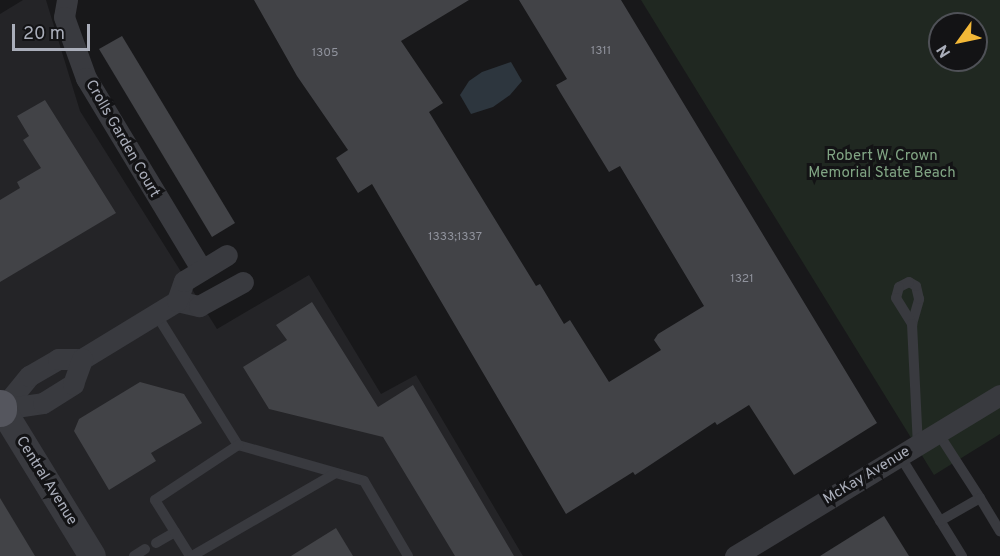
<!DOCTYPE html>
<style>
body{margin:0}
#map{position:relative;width:1000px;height:556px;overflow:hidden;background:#18181a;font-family:Overpass,sans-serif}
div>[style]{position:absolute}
.built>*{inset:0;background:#242427}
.green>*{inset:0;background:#202821}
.water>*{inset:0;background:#2d363e}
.building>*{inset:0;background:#424347}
.service>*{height:10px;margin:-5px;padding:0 5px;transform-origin:5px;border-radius:5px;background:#393a3f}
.minor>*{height:21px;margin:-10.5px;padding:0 10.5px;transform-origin:10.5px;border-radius:10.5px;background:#393a3f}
.tertiary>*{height:27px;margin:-13.5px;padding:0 13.5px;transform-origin:13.5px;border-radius:13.5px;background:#393a3f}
.primary>*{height:33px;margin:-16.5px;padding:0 16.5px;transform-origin:16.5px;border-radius:16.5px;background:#55565e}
span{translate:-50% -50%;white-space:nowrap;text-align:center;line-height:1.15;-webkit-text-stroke:6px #131315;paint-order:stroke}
.number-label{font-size:12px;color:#90939d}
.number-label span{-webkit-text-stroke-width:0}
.street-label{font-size:15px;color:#aaaeba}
.park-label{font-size:15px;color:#81a584}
.north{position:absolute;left:928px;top:12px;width:60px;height:60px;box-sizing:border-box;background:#131315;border:2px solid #4f5157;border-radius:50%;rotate:237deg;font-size:16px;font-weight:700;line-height:24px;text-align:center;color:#aaaeba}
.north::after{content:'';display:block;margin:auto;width:21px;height:27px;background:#f3b837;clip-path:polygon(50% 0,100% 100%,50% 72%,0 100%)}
.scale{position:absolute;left:12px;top:24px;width:78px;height:27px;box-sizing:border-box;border:3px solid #aaaeba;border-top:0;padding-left:8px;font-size:18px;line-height:21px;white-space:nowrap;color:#aaaeba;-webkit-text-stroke:4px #131315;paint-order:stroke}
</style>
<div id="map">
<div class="built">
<div style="clip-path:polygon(23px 0,46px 0,80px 111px,217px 329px,309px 275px,381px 394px,416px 375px,523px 556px,0 556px,0 14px)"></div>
</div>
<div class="green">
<div style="clip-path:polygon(evenodd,641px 0,1000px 0,1000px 434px,934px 475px,641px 0,940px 24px,976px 24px,976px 60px,940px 60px,940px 24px)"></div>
</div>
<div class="water">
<div style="clip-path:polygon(511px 62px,522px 81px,510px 95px,493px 107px,471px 114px,460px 95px,469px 81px,482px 72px)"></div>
</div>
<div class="building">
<div style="clip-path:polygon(254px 0,469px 0,401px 41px,443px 103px,429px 112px,536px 286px,540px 284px,564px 324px,570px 320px,609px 382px,661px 350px,654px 340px,658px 334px,704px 306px,620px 166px,609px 172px,560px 92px,556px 85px,567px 79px,519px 0,621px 0,877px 423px,794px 475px,749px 405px,717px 425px,715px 422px,635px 475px,633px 472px,566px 514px,372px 184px,358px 193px,336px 158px,348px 150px,297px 76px)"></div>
<div style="clip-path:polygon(122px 36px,235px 223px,212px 237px,99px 49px)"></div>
<div style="clip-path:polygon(45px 100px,116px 213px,0 282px,0 200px,20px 188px,17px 182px,41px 168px,23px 140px,29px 136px,17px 116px)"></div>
<div style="clip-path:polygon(312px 302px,378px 407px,413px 385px,514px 556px,455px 556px,383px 437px,269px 409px,243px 367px,287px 340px,276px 325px)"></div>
<div style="clip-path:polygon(140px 382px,184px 394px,202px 423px,151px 453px,156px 461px,109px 490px,74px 431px,79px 419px)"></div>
<div style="clip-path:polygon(0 498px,35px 556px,0 556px)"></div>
<div style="clip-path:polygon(884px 516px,909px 556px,820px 556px)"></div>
<div style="clip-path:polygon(336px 528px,353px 556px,291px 556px)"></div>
</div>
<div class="service">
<div style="left:156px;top:314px;width:155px;rotate:58deg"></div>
<div style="left:238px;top:445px;width:131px;rotate:15.9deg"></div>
<div style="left:364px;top:481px;width:87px;rotate:59.6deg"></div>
<div style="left:912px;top:324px;width:26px;rotate:-74deg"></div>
<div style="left:919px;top:299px;width:13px;rotate:-103deg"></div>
<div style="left:916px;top:286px;width:8px;rotate:-150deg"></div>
<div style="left:909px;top:282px;width:11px;rotate:153deg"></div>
<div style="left:899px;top:287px;width:11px;rotate:105deg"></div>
<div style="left:896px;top:298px;width:31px;rotate:58deg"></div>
<div style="left:912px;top:324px;width:121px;rotate:87.2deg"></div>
<div style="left:938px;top:433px;width:77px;rotate:57.1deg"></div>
<div style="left:900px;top:456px;width:118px;rotate:58.2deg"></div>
<div style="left:940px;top:521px;width:46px;rotate:-29.9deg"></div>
<div style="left:980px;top:498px;width:39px;rotate:59deg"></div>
<div style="left:156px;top:543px;width:22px;rotate:-30deg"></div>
<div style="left:134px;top:556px;width:13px;rotate:-32deg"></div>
<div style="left:190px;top:556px;width:66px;rotate:-122deg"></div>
<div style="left:155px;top:500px;width:100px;rotate:-33.5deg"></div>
<div style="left:192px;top:556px;width:166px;rotate:-30deg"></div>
</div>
<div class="minor">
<div style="left:67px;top:0;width:17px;rotate:100deg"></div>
<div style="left:64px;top:17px;width:65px;rotate:70.2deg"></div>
<div style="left:86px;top:78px;width:224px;rotate:58.9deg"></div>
<div style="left:177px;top:301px;width:23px;rotate:13deg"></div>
<div style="left:199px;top:306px;width:50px;rotate:-28.6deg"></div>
<div style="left:2px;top:409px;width:43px;rotate:-50.7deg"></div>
<div style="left:29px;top:376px;width:34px;rotate:-30deg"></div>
<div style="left:58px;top:359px;width:24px"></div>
<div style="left:82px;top:359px;width:111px;rotate:-31.4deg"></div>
<div style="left:177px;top:301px;width:21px;rotate:-71deg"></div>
<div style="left:184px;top:281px;width:50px;rotate:-31.2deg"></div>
<div style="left:2px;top:409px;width:41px;rotate:-8.3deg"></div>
<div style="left:43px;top:403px;width:36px;rotate:-32deg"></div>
<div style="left:73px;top:384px;width:27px;rotate:-70deg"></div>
<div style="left:735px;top:556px;width:310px;rotate:-31.3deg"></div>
</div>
<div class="tertiary">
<div style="left:2px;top:409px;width:172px;rotate:58.5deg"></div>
</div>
<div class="primary">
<div style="left:0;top:406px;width:4px;rotate:90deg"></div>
</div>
<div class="number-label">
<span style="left:601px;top:52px">1311</span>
<span style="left:325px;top:54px">1305</span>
<span style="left:455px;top:238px">1333;1337</span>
<span style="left:742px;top:280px">1321</span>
</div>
<div class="street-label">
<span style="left:122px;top:139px;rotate:60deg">Crolls Garden Court</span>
<span style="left:867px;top:476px;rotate:-31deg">McKay Avenue</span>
<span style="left:46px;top:481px;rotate:58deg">Central Avenue</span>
</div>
<div class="park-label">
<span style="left:882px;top:165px">Robert W. Crown<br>Memorial State Beach</span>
</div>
<div class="north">N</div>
<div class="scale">20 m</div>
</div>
